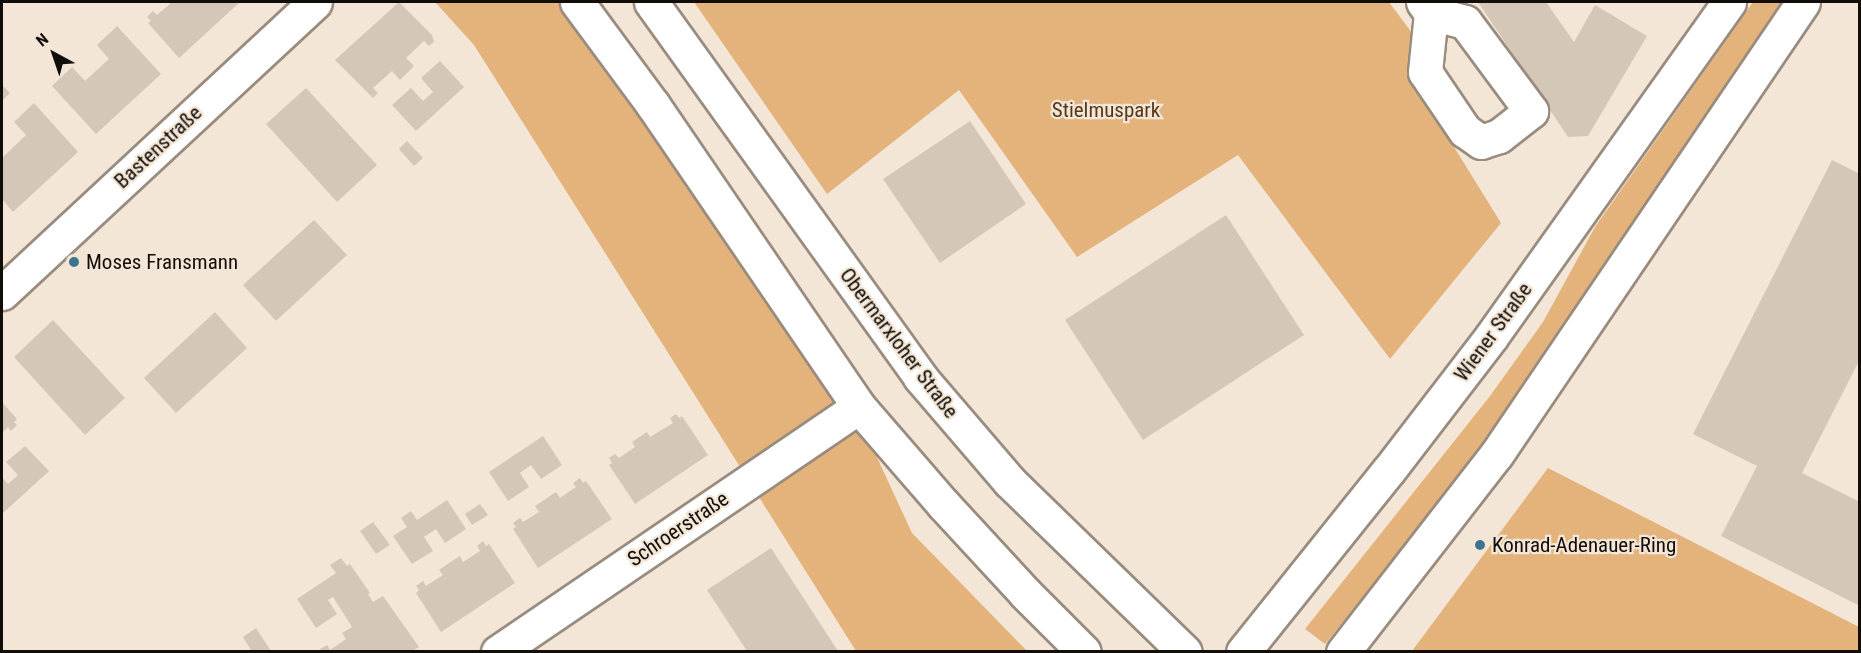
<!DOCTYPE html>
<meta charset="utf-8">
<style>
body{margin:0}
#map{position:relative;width:1861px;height:653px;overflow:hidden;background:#f4e6d7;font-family:"Roboto Condensed",sans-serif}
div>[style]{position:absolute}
.green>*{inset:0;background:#e4b37b}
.building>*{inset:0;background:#d4c7b8}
.roads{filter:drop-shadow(2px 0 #998c7f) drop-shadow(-2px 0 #998c7f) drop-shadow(0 2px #998c7f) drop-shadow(0 -2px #998c7f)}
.minor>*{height:33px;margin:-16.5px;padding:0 16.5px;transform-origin:16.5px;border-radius:16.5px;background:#fff}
.tertiary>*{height:33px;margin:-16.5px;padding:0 16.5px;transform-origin:16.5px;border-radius:16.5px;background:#fff}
.dots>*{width:16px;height:16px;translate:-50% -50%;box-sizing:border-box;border:3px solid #f4e6d7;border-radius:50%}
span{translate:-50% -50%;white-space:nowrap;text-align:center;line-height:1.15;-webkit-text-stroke:4.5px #f4e6d7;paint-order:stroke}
.park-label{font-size:21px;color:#543919}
.street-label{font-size:21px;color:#110d08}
.poi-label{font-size:21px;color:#110d08}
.left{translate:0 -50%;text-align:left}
.frame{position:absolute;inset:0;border:3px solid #110d08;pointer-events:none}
.north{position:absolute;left:24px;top:24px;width:60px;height:60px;-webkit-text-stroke:4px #f4e6d7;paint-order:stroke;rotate:320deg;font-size:16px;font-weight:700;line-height:24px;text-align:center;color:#110d08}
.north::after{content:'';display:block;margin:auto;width:21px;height:27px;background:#110d08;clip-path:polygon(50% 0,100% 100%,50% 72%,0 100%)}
</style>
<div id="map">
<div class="green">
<div style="clip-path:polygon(435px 2px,572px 2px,856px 412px,912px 533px,1027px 651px,856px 651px,474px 45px)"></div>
<div style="clip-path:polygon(694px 2px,1389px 2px,1412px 33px,1409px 74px,1501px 223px,1390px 359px,1238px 155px,1077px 257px,959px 90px,827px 194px)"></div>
<div style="clip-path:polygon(1753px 2px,1787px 2px,1620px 251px,1504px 414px,1411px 538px,1325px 644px,1305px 629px,1490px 396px,1543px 322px,1595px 227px)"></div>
<div style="clip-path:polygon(1548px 468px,1859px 627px,1859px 651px,1412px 651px)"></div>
</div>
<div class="building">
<div style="clip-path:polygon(172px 2px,240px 2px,179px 58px,148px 23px,151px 21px,147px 17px,153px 11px,157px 15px)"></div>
<div style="clip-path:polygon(399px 2px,432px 35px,434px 42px,429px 46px,424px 41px,406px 58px,414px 66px,400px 80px,392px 71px,373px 88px,378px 93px,373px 98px,335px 60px)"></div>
<div style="clip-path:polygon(1478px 2px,1546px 2px,1574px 42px,1595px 5px,1647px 36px,1588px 136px,1568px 137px)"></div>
<div style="clip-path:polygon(117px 26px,161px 74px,96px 134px,52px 86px,72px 67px,85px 81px,109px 59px,97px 45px)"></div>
<div style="clip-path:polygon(440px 61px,464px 87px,416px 131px,392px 105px,411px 88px,423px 101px,433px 92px,421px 78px)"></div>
<div style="clip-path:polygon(2px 85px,10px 93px,2px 101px)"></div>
<div style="clip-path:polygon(306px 88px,377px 165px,337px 202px,266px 124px)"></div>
<div style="clip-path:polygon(34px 103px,78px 152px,13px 212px,2px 199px,2px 158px,26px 135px,14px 122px)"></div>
<div style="clip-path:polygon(970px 121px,1026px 204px,940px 263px,883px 179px)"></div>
<div style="clip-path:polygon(407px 141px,423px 158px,414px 166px,399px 149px)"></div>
<div style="clip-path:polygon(1832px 160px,1860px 174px,1860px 359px,1802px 473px,1860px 502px,1860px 606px,1721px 536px,1757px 466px,1693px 434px)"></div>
<div style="clip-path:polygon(1226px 215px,1304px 335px,1143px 440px,1065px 320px)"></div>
<div style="clip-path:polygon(314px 220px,347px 255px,276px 321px,243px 285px)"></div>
<div style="clip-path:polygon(215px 312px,247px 348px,176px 413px,144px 378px)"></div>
<div style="clip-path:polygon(53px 320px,125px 398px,85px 435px,14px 357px)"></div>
<div style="clip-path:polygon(2px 402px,17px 419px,14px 422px,17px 425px,11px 431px,8px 427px,2px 433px)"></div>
<div style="clip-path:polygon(676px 414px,679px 418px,682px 416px,708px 455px,635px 504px,609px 465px,612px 463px,609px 458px,615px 454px,619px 458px,635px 447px,632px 442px,647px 432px,650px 437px,673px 423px,670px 418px)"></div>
<div style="clip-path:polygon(543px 436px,562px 465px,541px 479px,531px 465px,520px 473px,529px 487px,508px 501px,489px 472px)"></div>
<div style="clip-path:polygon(25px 446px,49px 471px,2px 514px,2px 477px,8px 484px,18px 475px,6px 462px)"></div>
<div style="clip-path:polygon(580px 478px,583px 483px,586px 481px,612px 519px,538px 568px,513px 529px,516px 527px,513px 523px,520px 518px,523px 522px,539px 512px,535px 506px,556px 492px,560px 498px,576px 487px,573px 483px)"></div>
<div style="clip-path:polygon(447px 500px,466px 529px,445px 543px,436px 529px,424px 537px,433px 551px,412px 564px,393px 536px,407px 527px,401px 518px,411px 511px,417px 520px)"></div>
<div style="clip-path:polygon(480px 504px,488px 515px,472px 525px,465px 514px)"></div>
<div style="clip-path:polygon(373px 522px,390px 545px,376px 554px,360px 531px)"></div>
<div style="clip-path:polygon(483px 541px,486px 546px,489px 544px,515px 583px,441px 632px,416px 593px,419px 590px,416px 586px,423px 581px,426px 586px,443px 575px,439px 570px,449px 563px,460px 556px,463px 562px,480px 551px,477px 546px)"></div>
<div style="clip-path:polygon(771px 548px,838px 651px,747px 651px,707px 590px)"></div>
<div style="clip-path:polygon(341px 558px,347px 566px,350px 564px,370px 593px,368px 594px,373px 602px,383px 596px,419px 647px,412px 651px,321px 651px,320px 649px,327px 645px,330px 650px,346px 639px,342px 633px,352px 627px,333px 597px,328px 600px,337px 614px,316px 628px,297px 599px,336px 573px,330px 565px)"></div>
<div style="clip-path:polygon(256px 628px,271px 651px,248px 651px,251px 650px,243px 637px)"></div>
</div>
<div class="roads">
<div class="minor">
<div style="left:1423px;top:2px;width:14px;rotate:54deg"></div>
<div style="left:1431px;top:13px;width:35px;rotate:15deg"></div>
<div style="left:1465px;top:22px;width:111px;rotate:53.4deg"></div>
<div style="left:1531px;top:111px;width:41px;rotate:142deg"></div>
<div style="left:1499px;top:136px;width:19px;rotate:162deg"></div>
<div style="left:1481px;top:142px;width:19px;rotate:-145deg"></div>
<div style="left:1465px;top:131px;width:71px;rotate:-124.1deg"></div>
<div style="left:1425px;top:72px;width:59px;rotate:-84.2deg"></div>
<div style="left:2px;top:293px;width:427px;rotate:-42.9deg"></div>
<div style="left:498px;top:652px;width:436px;rotate:-34.2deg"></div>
</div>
<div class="tertiary">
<div style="left:577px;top:2px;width:128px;rotate:53.6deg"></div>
<div style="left:653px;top:105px;width:366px;rotate:55.7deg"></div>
<div style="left:859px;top:407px;width:128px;rotate:49.1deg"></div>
<div style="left:943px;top:504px;width:121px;rotate:47.3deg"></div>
<div style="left:1025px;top:593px;width:83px;rotate:45deg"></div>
<div style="left:651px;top:2px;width:462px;rotate:54.3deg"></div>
<div style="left:920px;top:377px;width:137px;rotate:49.4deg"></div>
<div style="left:1009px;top:481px;width:245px;rotate:44.2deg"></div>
<div style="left:1243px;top:652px;width:233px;rotate:-51.3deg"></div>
<div style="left:1389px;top:470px;width:168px;rotate:-52.5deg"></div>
<div style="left:1491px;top:337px;width:411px;rotate:-54.6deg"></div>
<div style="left:1343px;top:652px;width:249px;rotate:-52.2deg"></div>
<div style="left:1496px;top:455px;width:547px;rotate:-55.87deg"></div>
</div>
</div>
<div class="dots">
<div style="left:74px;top:262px;background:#3c758e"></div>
<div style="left:1480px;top:545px;background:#3c758e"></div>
</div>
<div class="park-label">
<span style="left:1106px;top:110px">Stielmuspark</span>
</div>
<div class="street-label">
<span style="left:158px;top:147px;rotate:-43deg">Bastenstraße</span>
<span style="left:1493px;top:332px;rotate:-54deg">Wiener Straße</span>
<span style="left:899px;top:343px;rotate:53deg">Obermarxloher Straße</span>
<span style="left:678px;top:529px;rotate:-34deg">Schroerstraße</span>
</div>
<div class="poi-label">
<span class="left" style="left:86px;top:262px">Moses Fransmann</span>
<span class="left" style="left:1492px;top:545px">Konrad-Adenauer-Ring</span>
</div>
<div class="frame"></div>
<div class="north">N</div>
</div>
